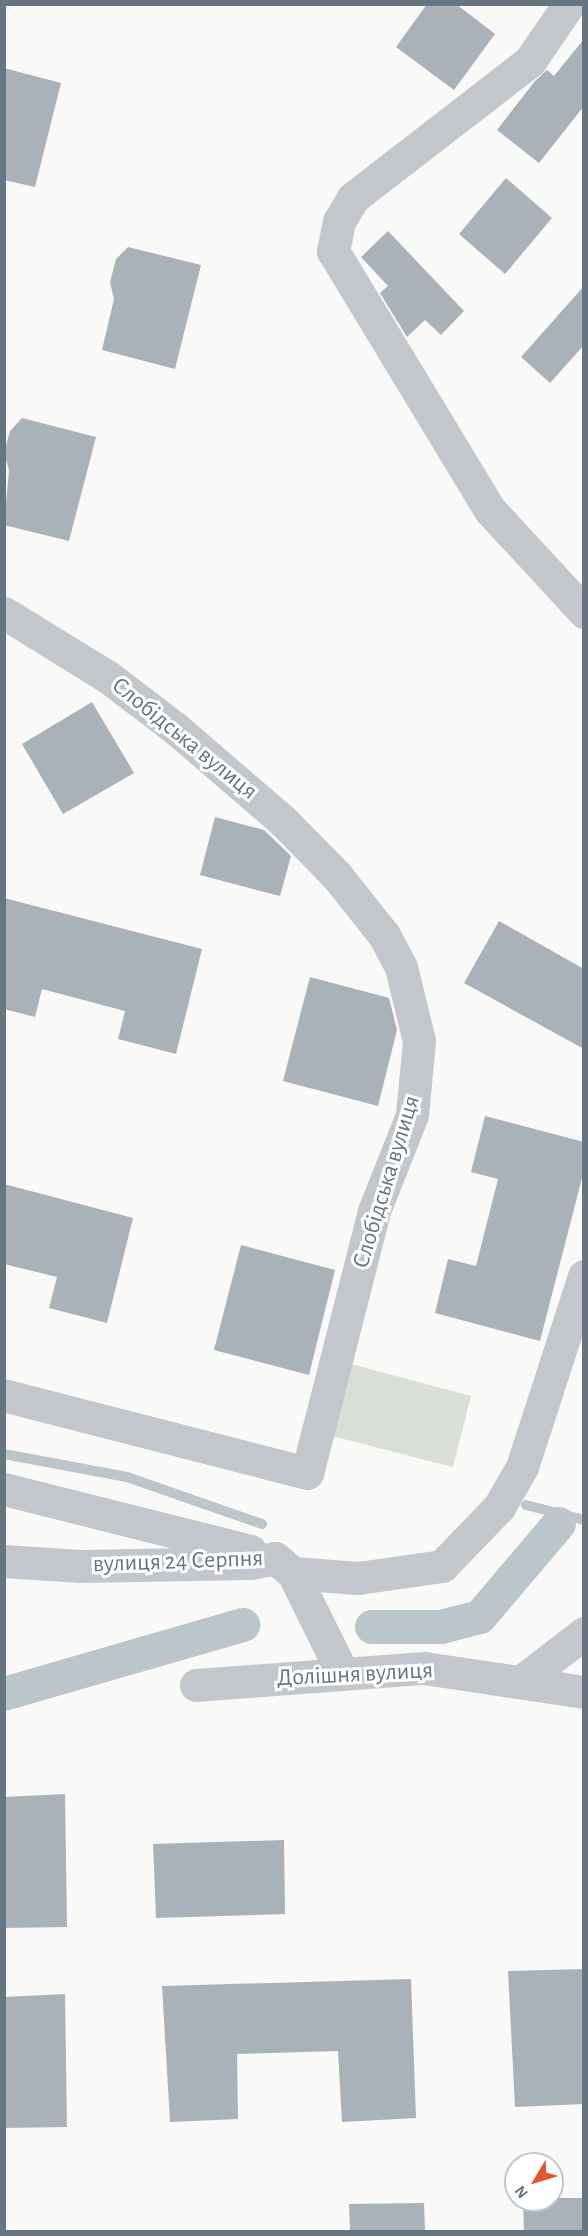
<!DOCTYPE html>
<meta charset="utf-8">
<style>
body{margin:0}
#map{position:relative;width:588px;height:2236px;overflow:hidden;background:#f9f9f7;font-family:"Alegreya Sans",sans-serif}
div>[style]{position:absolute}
.green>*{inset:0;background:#d9ded6}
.stream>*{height:10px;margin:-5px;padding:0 5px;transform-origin:5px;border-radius:5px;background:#bac6ca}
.canal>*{height:34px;margin:-17px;padding:0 17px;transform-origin:17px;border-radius:17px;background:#bac6ca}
.building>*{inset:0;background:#a9b2b8}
.minor>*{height:33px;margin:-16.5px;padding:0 16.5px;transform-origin:16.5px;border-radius:16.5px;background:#c3c7cb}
span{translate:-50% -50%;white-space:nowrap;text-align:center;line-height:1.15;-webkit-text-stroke:6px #fff;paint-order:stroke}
.street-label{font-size:24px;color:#657582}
.frame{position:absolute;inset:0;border:6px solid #657582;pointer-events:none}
.north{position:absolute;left:504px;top:2152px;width:60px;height:60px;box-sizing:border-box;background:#fff;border:2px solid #c1c8cd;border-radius:50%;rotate:232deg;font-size:16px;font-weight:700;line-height:24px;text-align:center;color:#657582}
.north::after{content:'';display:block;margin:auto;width:21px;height:27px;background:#e2582e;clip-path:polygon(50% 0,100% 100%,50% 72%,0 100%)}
</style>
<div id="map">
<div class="green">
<div style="clip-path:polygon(351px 1364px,471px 1396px,453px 1467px,332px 1436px)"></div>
</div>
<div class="stream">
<div style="left:4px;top:1454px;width:125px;rotate:10.6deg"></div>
<div style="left:127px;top:1477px;width:143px;rotate:19.2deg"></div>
<div style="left:526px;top:1505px;width:60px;rotate:14.5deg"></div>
</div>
<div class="canal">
<div style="left:372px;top:1627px;width:69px"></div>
<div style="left:441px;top:1627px;width:40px;rotate:-14.4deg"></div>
<div style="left:480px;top:1617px;width:122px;rotate:-49.7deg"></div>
<div style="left:4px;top:1694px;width:249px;rotate:-16.1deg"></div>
</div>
<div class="building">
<div style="clip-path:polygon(427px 4px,456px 4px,495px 34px,454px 90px,396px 47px)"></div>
<div style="clip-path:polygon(584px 39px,584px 106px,539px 163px,497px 130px,535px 81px,547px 70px,554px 76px)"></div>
<div style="clip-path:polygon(4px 68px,61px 83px,35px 187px,4px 180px)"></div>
<div style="clip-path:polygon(506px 178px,552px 218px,505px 274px,459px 234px)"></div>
<div style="clip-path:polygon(388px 231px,464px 311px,441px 335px,425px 320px,407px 337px,380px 293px,388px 286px,361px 257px)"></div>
<div style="clip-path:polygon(128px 247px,201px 265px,175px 369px,102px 350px,114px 299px,110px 282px,116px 259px)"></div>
<div style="clip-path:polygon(584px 286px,584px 345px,550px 383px,521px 357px)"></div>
<div style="clip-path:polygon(22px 418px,96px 437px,69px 541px,4px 525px,9px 470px,4px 453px,10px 431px)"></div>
<div style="clip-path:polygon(92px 702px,134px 773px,63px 814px,22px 744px)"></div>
<div style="clip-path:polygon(215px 817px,264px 830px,291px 856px,280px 896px,200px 875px)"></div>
<div style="clip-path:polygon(4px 898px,202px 949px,176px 1054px,118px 1039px,125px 1011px,42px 989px,35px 1017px,4px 1009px)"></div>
<div style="clip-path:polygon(499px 921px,584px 969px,584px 1049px,464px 983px)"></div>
<div style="clip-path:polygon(310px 977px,389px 998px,397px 1030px,378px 1106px,283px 1081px)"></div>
<div style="clip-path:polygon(485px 1116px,584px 1142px,584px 1170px,540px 1341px,435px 1313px,448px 1259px,476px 1266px,498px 1179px,471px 1172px)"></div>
<div style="clip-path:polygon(4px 1184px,133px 1218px,107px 1323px,49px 1308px,57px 1277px,4px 1264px)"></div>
<div style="clip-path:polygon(241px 1245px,335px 1270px,309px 1375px,214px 1350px)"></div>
<div style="clip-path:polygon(65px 1794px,67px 1927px,4px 1928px,4px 1797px)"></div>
<div style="clip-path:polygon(284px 1840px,285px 1914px,156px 1918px,153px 1844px)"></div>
<div style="clip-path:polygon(584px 1969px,584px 2104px,515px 2107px,508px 1971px)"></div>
<div style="clip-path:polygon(411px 1979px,416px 2118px,342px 2122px,338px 2051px,237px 2054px,238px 2119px,170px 2122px,162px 1986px)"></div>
<div style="clip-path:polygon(65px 1994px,67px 2127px,4px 2128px,4px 1997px)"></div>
<div style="clip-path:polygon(552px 2198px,584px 2198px,584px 2232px,524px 2232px,523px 2200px)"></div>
<div style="clip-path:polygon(424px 2203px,425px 2232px,350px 2232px,349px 2204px)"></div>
</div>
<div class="minor">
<div style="left:569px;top:4px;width:69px;rotate:124.4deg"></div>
<div style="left:530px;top:61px;width:224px;rotate:142.3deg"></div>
<div style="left:353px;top:198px;width:27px;rotate:121deg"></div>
<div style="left:339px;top:221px;width:31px;rotate:101deg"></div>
<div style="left:333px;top:251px;width:303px;rotate:58.8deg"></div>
<div style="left:490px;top:510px;width:139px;rotate:47.3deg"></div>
<div style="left:4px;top:613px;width:122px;rotate:31.6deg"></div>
<div style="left:108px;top:677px;width:84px;rotate:37.3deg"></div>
<div style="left:175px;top:728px;width:143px;rotate:40.7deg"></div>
<div style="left:283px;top:821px;width:77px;rotate:45.5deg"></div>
<div style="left:337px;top:876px;width:75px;rotate:51.5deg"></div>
<div style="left:384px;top:935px;width:36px;rotate:62deg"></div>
<div style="left:401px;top:967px;width:76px;rotate:76.3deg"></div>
<div style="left:419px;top:1041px;width:74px;rotate:95.4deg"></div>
<div style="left:412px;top:1115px;width:103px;rotate:111.6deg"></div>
<div style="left:374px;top:1211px;width:270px;rotate:104.3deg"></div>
<div style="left:307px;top:1473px;width:313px;rotate:-165.6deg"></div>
<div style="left:4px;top:1489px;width:254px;rotate:14.1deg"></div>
<div style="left:4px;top:1561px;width:76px;rotate:3.8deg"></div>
<div style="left:80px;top:1566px;width:170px;rotate:-1deg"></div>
<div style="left:250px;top:1563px;width:25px;rotate:-11deg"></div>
<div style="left:275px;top:1558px;width:23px;rotate:40deg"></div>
<div style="left:293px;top:1573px;width:65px;rotate:4.4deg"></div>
<div style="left:358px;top:1578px;width:85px;rotate:-8.1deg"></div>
<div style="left:442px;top:1566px;width:82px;rotate:-46deg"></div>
<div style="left:499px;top:1507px;width:46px;rotate:-60.1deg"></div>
<div style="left:522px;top:1467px;width:201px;rotate:-72deg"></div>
<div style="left:293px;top:1573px;width:110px;rotate:63.7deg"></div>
<div style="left:523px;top:1680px;width:77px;rotate:-37.6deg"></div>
<div style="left:196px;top:1685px;width:229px;rotate:-4.3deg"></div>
<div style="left:424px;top:1668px;width:162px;rotate:8.5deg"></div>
</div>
<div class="street-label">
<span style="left:184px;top:739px;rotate:39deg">Слобідська вулиця</span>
<span style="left:387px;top:1182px;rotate:-73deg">Слобідська вулиця</span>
<span style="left:178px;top:1562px;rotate:-2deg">вулиця 24 Серпня</span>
<span style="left:355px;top:1675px;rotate:-3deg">Долішня вулиця</span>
</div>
<div class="frame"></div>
<div class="north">N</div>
</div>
